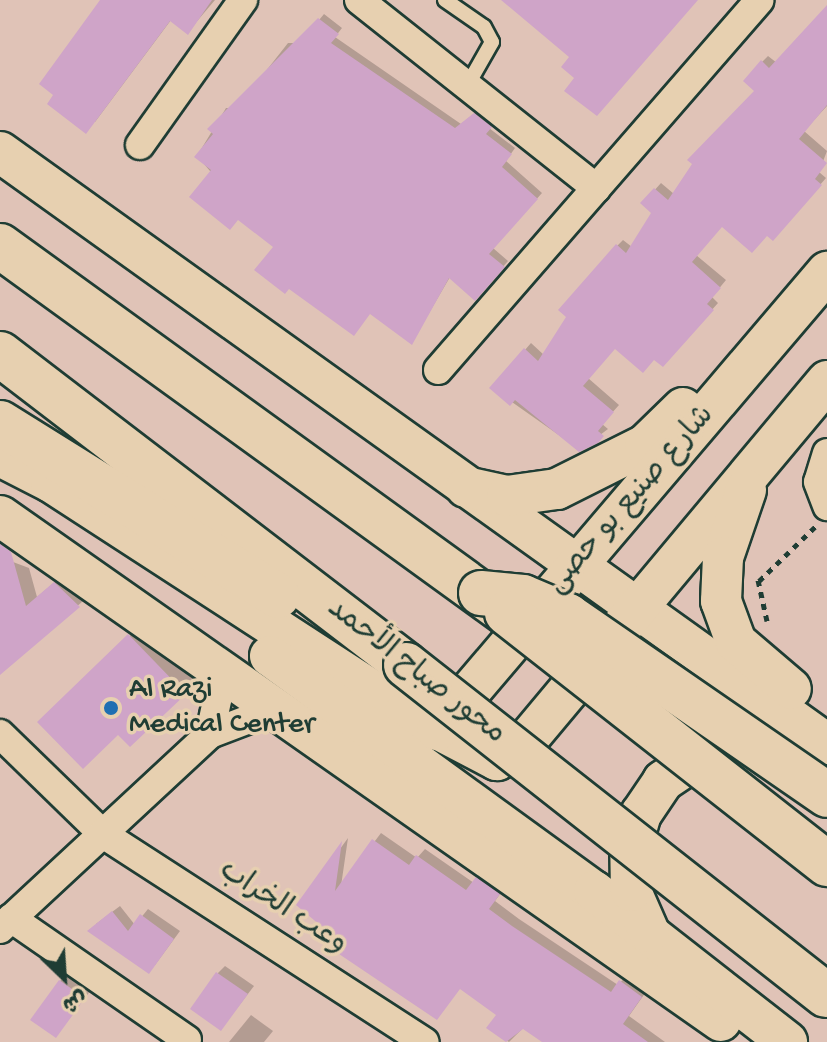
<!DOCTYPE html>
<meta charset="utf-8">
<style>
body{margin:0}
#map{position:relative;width:827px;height:1042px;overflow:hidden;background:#e0c3b7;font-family:"Gochi Hand","Playpen Sans Arabic",sans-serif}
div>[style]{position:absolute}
.shadow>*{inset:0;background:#0003}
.building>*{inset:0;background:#cfa4c8}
.path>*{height:5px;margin-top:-2.5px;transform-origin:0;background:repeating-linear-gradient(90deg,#1f3d34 0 6px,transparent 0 12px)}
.roads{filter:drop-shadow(2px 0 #1f3d34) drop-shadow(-2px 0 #1f3d34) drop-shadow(0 2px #1f3d34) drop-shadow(0 -2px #1f3d34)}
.lane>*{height:14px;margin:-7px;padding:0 7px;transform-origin:7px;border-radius:7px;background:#e7d0b0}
.street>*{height:28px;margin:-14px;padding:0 14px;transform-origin:14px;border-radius:14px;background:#e7d0b0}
.secondary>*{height:40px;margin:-20px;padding:0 20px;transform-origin:20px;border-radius:20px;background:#e7d0b0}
.highway>*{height:44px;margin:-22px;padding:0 22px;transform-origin:22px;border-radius:22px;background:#e7d0b0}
.bridges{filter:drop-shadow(2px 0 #1f3d34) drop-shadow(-2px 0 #1f3d34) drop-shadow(0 2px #1f3d34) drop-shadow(0 -2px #1f3d34)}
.highway-bridge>*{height:44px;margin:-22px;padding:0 22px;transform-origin:22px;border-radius:22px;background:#e7d0b0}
.dots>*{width:22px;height:22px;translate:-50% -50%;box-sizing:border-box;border:4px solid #e7d0b0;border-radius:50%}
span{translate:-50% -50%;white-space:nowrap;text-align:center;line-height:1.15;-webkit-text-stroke:7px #e7d0b0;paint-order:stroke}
.street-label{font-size:30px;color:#1f3d34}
.poi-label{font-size:30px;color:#1f3d34}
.left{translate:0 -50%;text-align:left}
.north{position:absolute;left:24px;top:938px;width:80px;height:80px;-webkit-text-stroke:6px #e7d0b0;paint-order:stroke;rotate:155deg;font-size:22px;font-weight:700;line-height:32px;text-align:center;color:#1f3d34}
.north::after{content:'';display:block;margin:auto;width:28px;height:36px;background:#1f3d34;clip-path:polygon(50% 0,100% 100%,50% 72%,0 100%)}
</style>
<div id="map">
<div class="shadow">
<div style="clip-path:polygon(102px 0,215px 0,187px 33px,171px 20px,95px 122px)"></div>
<div style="clip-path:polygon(324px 14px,342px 28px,335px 37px,461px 124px,480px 109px,495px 121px,489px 128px,515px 148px,506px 161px,542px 193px,493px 248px,508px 261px,480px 293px,450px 277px,412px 342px,276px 247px,197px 156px,226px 108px,237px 108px,288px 43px,300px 43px)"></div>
<div style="clip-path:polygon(827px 15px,827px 106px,804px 131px,827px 151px,819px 172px,826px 178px,779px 232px,723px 224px,696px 255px,726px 280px,712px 297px,718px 303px,669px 358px,615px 347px,588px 378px,619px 405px,602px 424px,608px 429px,580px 450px,492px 388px,531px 343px,544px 355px,617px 246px,623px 240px,632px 247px,653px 212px,643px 203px,661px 183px,674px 194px,757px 91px,762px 62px,768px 56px,777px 63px)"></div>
<div style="clip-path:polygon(13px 562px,29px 568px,37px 597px,67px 572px,90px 595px,0 673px,0 571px)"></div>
<div style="clip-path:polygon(141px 625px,195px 681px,130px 745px,118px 732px,40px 722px)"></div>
<div style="clip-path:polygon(381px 833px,417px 858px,425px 849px,474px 883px,485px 871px,506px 886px,495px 901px,519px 919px,618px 985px,628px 974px,648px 989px,629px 1016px,665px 1042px,545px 1042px,524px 1027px,509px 1042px,489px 1028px,499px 1015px,461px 988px,347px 946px,299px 905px,348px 838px,341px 886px)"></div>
<div style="clip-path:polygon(120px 906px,135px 925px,148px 909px,180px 931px,155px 965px,96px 924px)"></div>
<div style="clip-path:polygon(225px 966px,254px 986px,221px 1029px,218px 973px)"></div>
<div style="clip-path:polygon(68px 974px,91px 990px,56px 1036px,60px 981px)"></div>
<div style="clip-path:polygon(251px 1015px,273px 1031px,264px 1042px,229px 1042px)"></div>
</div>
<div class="building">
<div style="clip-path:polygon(100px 0,212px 0,188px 35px,170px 21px,86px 134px,47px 104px,53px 95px,39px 84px)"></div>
<div style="clip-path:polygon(501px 0,698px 0,597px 116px,564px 91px,574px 78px,561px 67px,569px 57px)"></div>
<div style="clip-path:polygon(827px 5px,827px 105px,799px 139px,827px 163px,815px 179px,822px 185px,773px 241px,767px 236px,752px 253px,722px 227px,692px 262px,721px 288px,707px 304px,714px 310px,663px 367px,654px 360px,643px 373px,615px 349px,583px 386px,614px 412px,598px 431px,604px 436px,598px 443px,579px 452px,515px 400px,510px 406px,489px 388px,524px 348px,538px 361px,566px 317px,558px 310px,616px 244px,626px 253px,651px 213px,640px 203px,654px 188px,668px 200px,692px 164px,687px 160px,754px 91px,743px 81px,761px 60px,769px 68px)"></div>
<div style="clip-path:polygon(318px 18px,339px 34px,331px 43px,455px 128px,474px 113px,492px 127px,486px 134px,512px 154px,502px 167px,538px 199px,489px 254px,505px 267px,475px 301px,449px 278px,412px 345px,370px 314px,354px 336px,289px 289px,285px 294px,254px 270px,273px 247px,238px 220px,230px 230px,189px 197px,211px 170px,194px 157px,213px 134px,207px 129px)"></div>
<div style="clip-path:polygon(0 544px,11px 552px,26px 606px,54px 582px,80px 607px,0 675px)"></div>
<div style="clip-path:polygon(128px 634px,186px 694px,130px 747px,118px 735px,83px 769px,37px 722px)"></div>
<div style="clip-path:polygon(372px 839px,409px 865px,416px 855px,466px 890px,476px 877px,500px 894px,489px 909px,512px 926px,611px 992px,619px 980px,642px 997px,623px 1024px,648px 1042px,542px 1042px,523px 1029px,506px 1042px,486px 1028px,496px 1015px,460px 989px,437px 1020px,339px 954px,345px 946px,296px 905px,342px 841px,335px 891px)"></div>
<div style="clip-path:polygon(112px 911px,128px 931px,140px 914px,174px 939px,149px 974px,87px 931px)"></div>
<div style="clip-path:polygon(216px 972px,248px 994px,221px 1031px,190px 1009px)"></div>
<div style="clip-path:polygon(59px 980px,85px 998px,56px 1038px,30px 1020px)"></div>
</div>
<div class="path">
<div style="left:758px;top:580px;width:42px;rotate:77.6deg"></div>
<div style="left:759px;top:581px;width:78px;rotate:-44deg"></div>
</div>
<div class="roads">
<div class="lane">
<div style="left:445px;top:0;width:47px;rotate:34.7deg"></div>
<div style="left:484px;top:27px;width:17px;rotate:62deg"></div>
<div style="left:492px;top:42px;width:51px;rotate:119.6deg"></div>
</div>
<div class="street">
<div style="left:359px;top:0;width:303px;rotate:38.4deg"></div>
<div style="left:140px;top:145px;width:178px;rotate:-54.6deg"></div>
<div style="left:438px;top:370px;width:490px;rotate:-49deg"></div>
<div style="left:827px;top:453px;width:30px;rotate:107deg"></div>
<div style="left:818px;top:482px;width:26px;rotate:69deg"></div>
<div style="left:207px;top:657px;width:41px;rotate:74.2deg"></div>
<div style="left:218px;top:696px;width:39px;rotate:102deg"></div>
<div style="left:0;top:734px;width:144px;rotate:44.2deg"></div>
<div style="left:103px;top:834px;width:383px;rotate:32.9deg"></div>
<div style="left:11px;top:918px;width:214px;rotate:34.7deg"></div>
<div style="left:0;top:929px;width:287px;rotate:-42.9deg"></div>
<div style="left:210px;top:734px;width:76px;rotate:-20.8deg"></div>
</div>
<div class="secondary">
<div style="left:0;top:152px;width:1017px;rotate:35.6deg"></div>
<div style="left:0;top:456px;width:57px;rotate:27deg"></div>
<div style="left:51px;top:482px;width:422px;rotate:33deg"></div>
<div style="left:405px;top:712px;width:104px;rotate:27.6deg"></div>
<div style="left:497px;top:760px;width:36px;rotate:-34deg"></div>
<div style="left:527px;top:740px;width:468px;rotate:-50.1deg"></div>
<div style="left:466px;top:487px;width:42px;rotate:12.4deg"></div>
<div style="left:507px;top:496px;width:50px;rotate:-8deg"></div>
<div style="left:557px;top:489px;width:98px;rotate:-26.6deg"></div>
<div style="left:645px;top:445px;width:53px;rotate:-44.2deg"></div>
<div style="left:746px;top:490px;width:71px;rotate:108.9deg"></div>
<div style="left:723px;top:557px;width:44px;rotate:92.6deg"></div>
<div style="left:721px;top:601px;width:44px;rotate:69.9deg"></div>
<div style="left:736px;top:642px;width:72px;rotate:40.5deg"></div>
<div style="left:0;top:516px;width:880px;rotate:35.01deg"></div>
<div style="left:270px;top:656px;width:400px;rotate:36deg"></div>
<div style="left:594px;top:891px;width:245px;rotate:38deg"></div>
<div style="left:437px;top:730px;width:602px;rotate:-49.58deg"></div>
<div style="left:649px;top:932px;width:45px;rotate:-113.7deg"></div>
<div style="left:631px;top:891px;width:39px;rotate:-91deg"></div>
<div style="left:630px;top:852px;width:40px;rotate:-74deg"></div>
<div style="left:641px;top:814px;width:40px;rotate:-56deg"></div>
<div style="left:663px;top:781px;width:69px;rotate:-33.7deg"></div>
</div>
<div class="highway">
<div style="left:0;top:246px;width:626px;rotate:35.9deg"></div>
<div style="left:0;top:354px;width:511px;rotate:37.45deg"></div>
<div style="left:0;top:423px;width:327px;rotate:31.9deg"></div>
</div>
</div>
<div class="bridges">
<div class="highway-bridge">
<div style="left:481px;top:593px;width:42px;rotate:5.4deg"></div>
<div style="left:523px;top:597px;width:49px;rotate:22.9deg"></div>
<div style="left:568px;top:616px;width:315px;rotate:34.6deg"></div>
<div style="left:507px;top:613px;width:407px;rotate:38.1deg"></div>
<div style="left:406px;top:665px;width:534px;rotate:38.16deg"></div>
</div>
</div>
<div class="dots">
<div style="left:111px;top:708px;background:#1f6fb2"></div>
</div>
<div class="street-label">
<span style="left:632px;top:501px;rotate:-49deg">شارع صنيع بو حصى</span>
<span style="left:415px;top:673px;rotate:38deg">محور صباح الأحمد</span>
<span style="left:282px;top:909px;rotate:33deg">وعب الخراب</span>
</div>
<div class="poi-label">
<span class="left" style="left:129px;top:708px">Al Razi<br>Medical Center</span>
</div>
<div class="north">ش</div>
</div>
